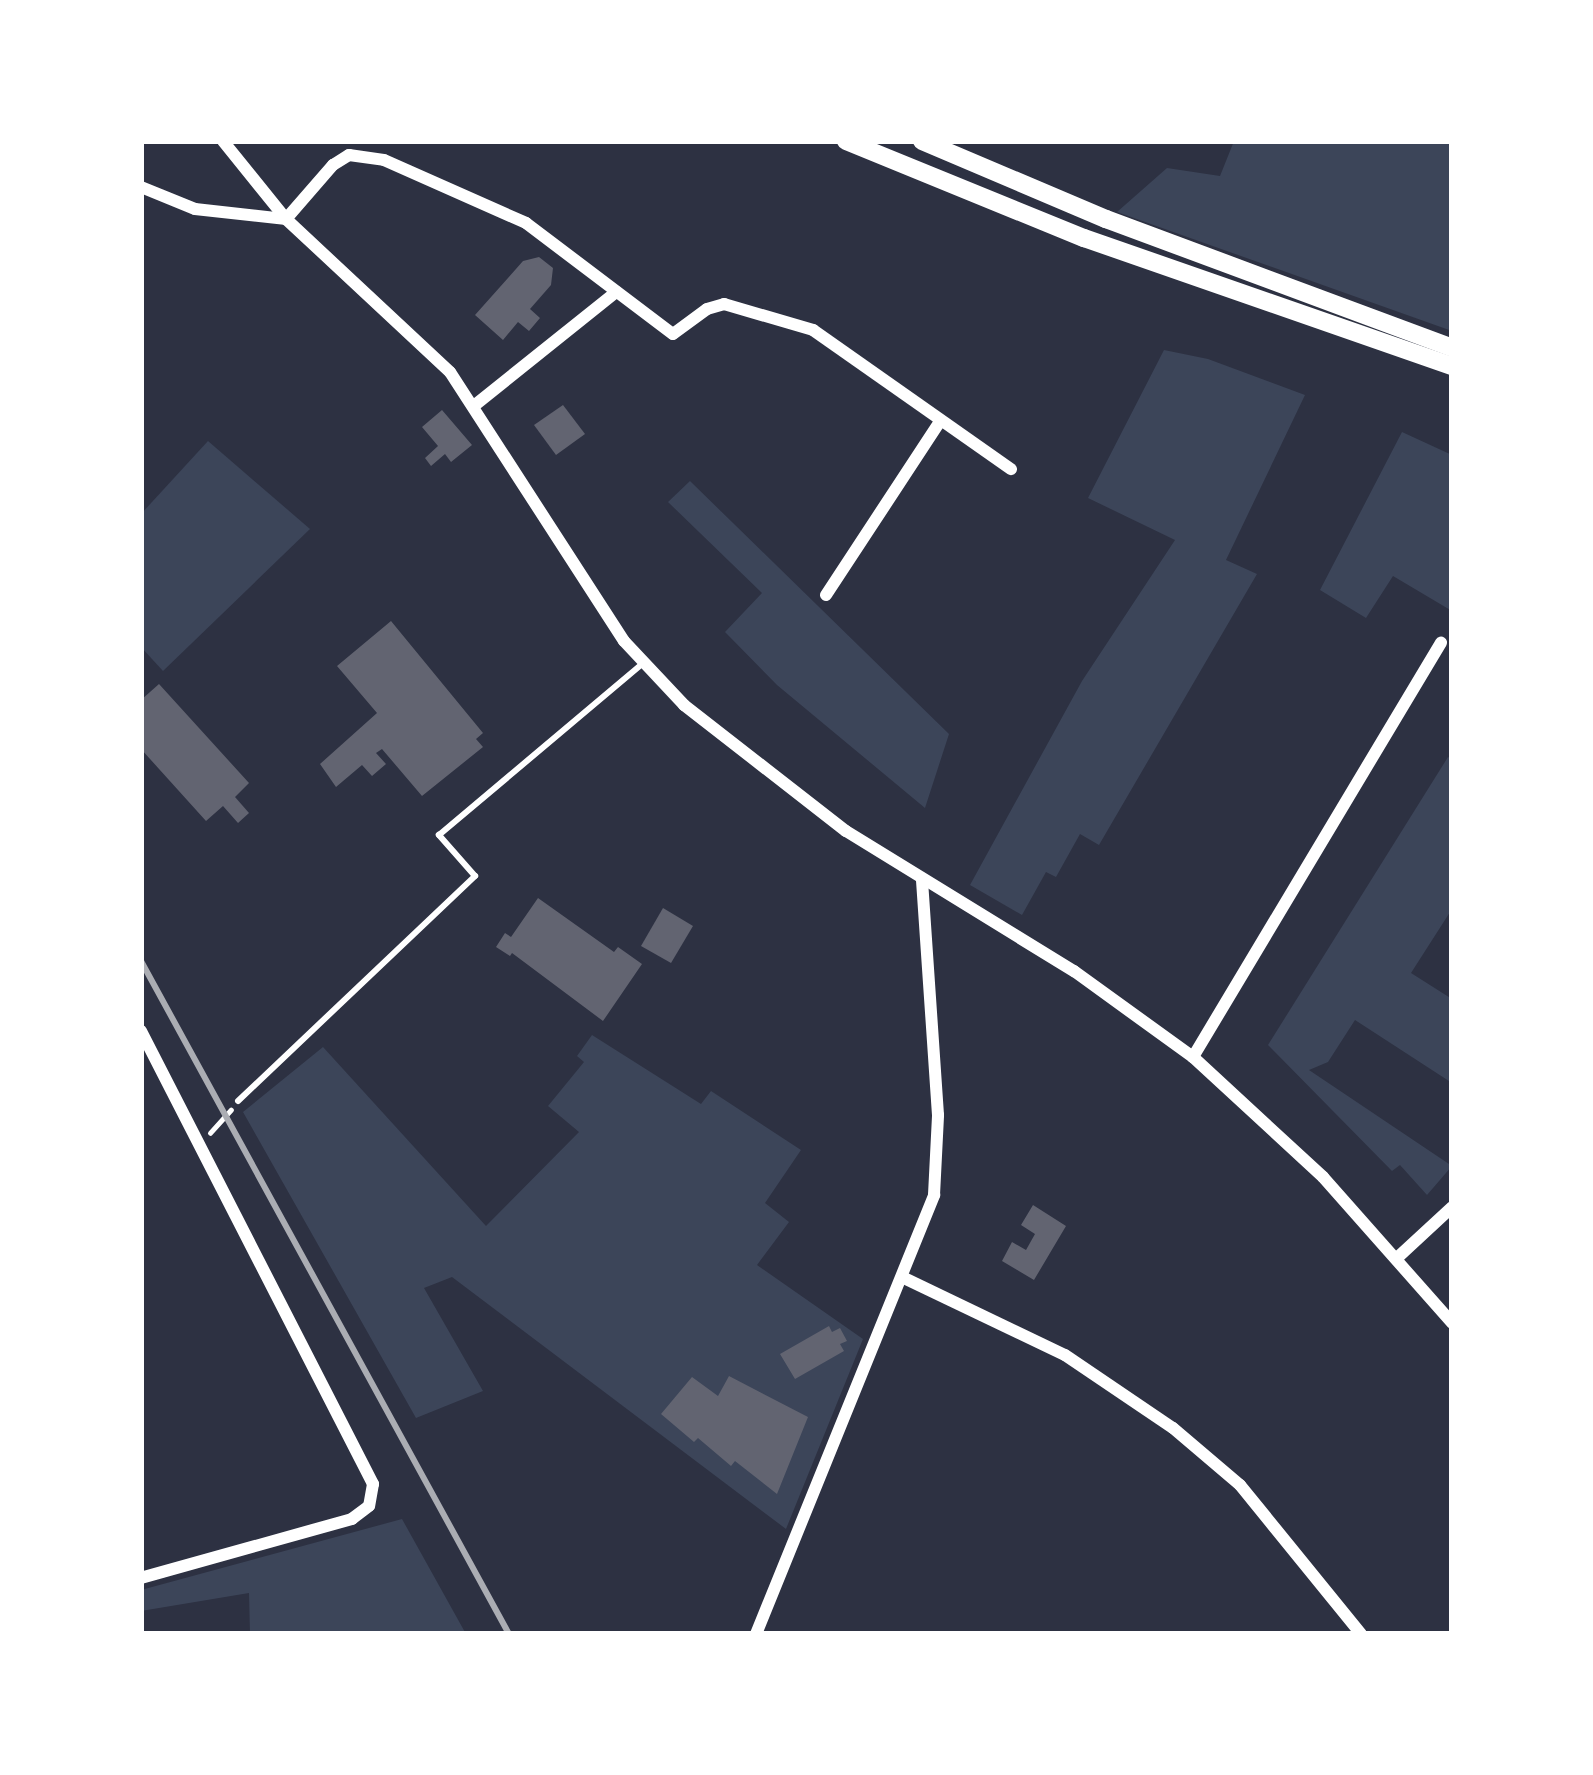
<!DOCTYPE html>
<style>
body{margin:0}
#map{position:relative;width:1593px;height:1775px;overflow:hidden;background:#2d3142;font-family:"Space Grotesk",sans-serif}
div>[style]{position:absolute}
.green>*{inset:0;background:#3c4559}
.building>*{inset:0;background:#626471}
.path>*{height:4.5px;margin:-2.25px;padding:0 2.25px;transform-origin:2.25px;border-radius:2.25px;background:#fff}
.service>*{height:6px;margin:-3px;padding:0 3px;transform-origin:3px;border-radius:3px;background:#fff}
.minor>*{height:12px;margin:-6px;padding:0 6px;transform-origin:6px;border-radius:6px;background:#fff}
.primary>*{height:18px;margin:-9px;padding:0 9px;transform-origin:9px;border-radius:9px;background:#fff}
.rail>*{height:6px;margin:-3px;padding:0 3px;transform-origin:3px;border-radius:3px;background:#abadb3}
span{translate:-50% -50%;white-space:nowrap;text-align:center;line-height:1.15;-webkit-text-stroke:12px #fff;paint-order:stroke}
.frame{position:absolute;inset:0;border:144px solid #fff;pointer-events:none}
</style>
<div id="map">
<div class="green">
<div style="clip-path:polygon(1234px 141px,1452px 141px,1452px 331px,1117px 212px,1167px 168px,1220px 176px)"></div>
<div style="clip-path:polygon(1164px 350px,1208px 359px,1305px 395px,1226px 560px,1257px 574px,1099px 845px,1080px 834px,1056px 877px,1046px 872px,1022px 915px,970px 885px,1082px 681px,1175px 540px,1088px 498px)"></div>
<div style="clip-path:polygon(1402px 432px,1452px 455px,1452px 611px,1393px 576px,1366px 618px,1320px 590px)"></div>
<div style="clip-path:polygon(208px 441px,310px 529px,163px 671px,141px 647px,141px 514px)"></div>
<div style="clip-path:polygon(690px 481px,949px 734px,925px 808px,777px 685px,725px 632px,762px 593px,668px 502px)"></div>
<div style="clip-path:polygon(1448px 757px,1452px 759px,1452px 909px,1411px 973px,1452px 999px,1452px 1083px,1355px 1020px,1328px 1062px,1309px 1070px,1452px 1166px,1427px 1195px,1400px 1165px,1392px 1171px,1268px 1045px)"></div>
<div style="clip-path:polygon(592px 1035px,701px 1104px,711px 1091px,801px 1150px,765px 1203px,789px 1222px,757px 1265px,863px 1339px,786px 1529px,452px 1277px,424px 1288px,483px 1391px,416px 1418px,243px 1112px,323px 1047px,486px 1226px,579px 1132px,548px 1106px,584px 1062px,577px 1056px)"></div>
<div style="clip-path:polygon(402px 1519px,466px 1634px,250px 1634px,249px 1593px,141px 1611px,141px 1590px)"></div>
</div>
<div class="building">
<div style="clip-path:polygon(539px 257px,553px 268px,551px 285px,530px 309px,540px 318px,529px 331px,518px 322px,503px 340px,475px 315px,523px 261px)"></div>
<div style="clip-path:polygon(563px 405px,585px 434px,556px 455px,534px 425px)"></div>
<div style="clip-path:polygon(442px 410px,472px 445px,451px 462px,445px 454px,431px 466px,425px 458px,438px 446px,422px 427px)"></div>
<div style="clip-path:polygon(391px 621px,483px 733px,476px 739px,483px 747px,422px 796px,382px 749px,376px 753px,386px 764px,372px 776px,362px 765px,336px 787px,320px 764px,377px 713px,337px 666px)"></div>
<div style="clip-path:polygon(159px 684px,249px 783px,235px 797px,249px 813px,238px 823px,223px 806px,206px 821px,141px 749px,141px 700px)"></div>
<div style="clip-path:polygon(538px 898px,614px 952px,618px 947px,642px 964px,603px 1021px,512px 953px,510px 956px,496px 947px,505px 933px,511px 937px)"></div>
<div style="clip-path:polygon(663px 908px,693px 926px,671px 963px,641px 946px)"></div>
<div style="clip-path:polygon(1033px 1205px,1066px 1226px,1034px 1280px,1002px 1261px,1012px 1242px,1026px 1250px,1035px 1234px,1021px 1225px)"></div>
<div style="clip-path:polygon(829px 1326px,832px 1332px,840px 1328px,847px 1341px,840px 1344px,844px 1351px,795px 1379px,780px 1354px)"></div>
<div style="clip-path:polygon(729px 1376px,808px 1417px,777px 1494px,735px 1461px,731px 1466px,698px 1438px,694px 1442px,661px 1414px,692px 1377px,718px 1396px)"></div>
</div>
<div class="path">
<div style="left:210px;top:1133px;width:31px;rotate:-48deg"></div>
</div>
<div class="service">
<div style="left:238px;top:1101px;width:327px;rotate:-43.5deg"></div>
<div style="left:475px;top:876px;width:55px;rotate:-131.3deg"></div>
<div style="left:439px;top:835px;width:267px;rotate:-40.1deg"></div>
</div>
<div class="minor">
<div style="left:223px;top:141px;width:100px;rotate:51.1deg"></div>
<div style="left:286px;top:219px;width:224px;rotate:43deg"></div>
<div style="left:450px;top:372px;width:320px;rotate:57.1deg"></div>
<div style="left:624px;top:641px;width:88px;rotate:46.8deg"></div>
<div style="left:684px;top:705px;width:205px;rotate:37.9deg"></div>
<div style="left:846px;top:831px;width:268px;rotate:31.6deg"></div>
<div style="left:1074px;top:971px;width:147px;rotate:35.9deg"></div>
<div style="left:1193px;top:1057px;width:177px;rotate:42.7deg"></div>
<div style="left:1323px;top:1177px;width:195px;rotate:48.5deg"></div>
<div style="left:141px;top:187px;width:58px;rotate:22.2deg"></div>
<div style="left:195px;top:209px;width:92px;rotate:6.3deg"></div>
<div style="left:286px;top:219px;width:72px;rotate:-49deg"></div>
<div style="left:333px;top:165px;width:19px;rotate:-32deg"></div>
<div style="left:349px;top:155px;width:35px;rotate:8deg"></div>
<div style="left:384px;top:160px;width:155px;rotate:23.9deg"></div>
<div style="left:526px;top:223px;width:184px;rotate:37.1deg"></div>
<div style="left:673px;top:334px;width:42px;rotate:-36.3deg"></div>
<div style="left:707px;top:309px;width:18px;rotate:-16deg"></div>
<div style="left:724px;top:304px;width:93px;rotate:16.3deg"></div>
<div style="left:813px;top:330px;width:242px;rotate:35.1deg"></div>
<div style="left:475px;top:405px;width:181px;rotate:-38.7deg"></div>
<div style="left:826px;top:595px;width:206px;rotate:-56.7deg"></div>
<div style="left:141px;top:1031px;width:509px;rotate:62.88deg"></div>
<div style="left:373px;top:1484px;width:22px;rotate:100deg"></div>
<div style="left:369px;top:1506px;width:21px;rotate:143deg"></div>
<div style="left:352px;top:1519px;width:219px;rotate:164.4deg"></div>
<div style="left:1193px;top:1057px;width:483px;rotate:-59.1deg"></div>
<div style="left:1397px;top:1258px;width:75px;rotate:-42.8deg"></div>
<div style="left:904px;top:1278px;width:178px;rotate:25.6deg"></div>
<div style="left:1065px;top:1355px;width:130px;rotate:34.1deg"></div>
<div style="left:1173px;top:1428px;width:88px;rotate:40.4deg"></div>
<div style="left:1240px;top:1485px;width:192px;rotate:50.9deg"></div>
<div style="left:756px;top:1634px;width:474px;rotate:-67.9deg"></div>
<div style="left:934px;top:1195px;width:80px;rotate:-87.1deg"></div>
<div style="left:938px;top:1115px;width:237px;rotate:-93.9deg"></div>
</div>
<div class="primary">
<div style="left:846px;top:141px;width:257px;rotate:22.2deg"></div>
<div style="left:1084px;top:238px;width:390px;rotate:19.2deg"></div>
<div style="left:922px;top:141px;width:200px;rotate:23deg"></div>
<div style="left:1106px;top:219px;width:369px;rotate:20.4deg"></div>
</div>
<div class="rail">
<div style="left:141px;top:961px;width:767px;rotate:61.33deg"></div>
</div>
<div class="frame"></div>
</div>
